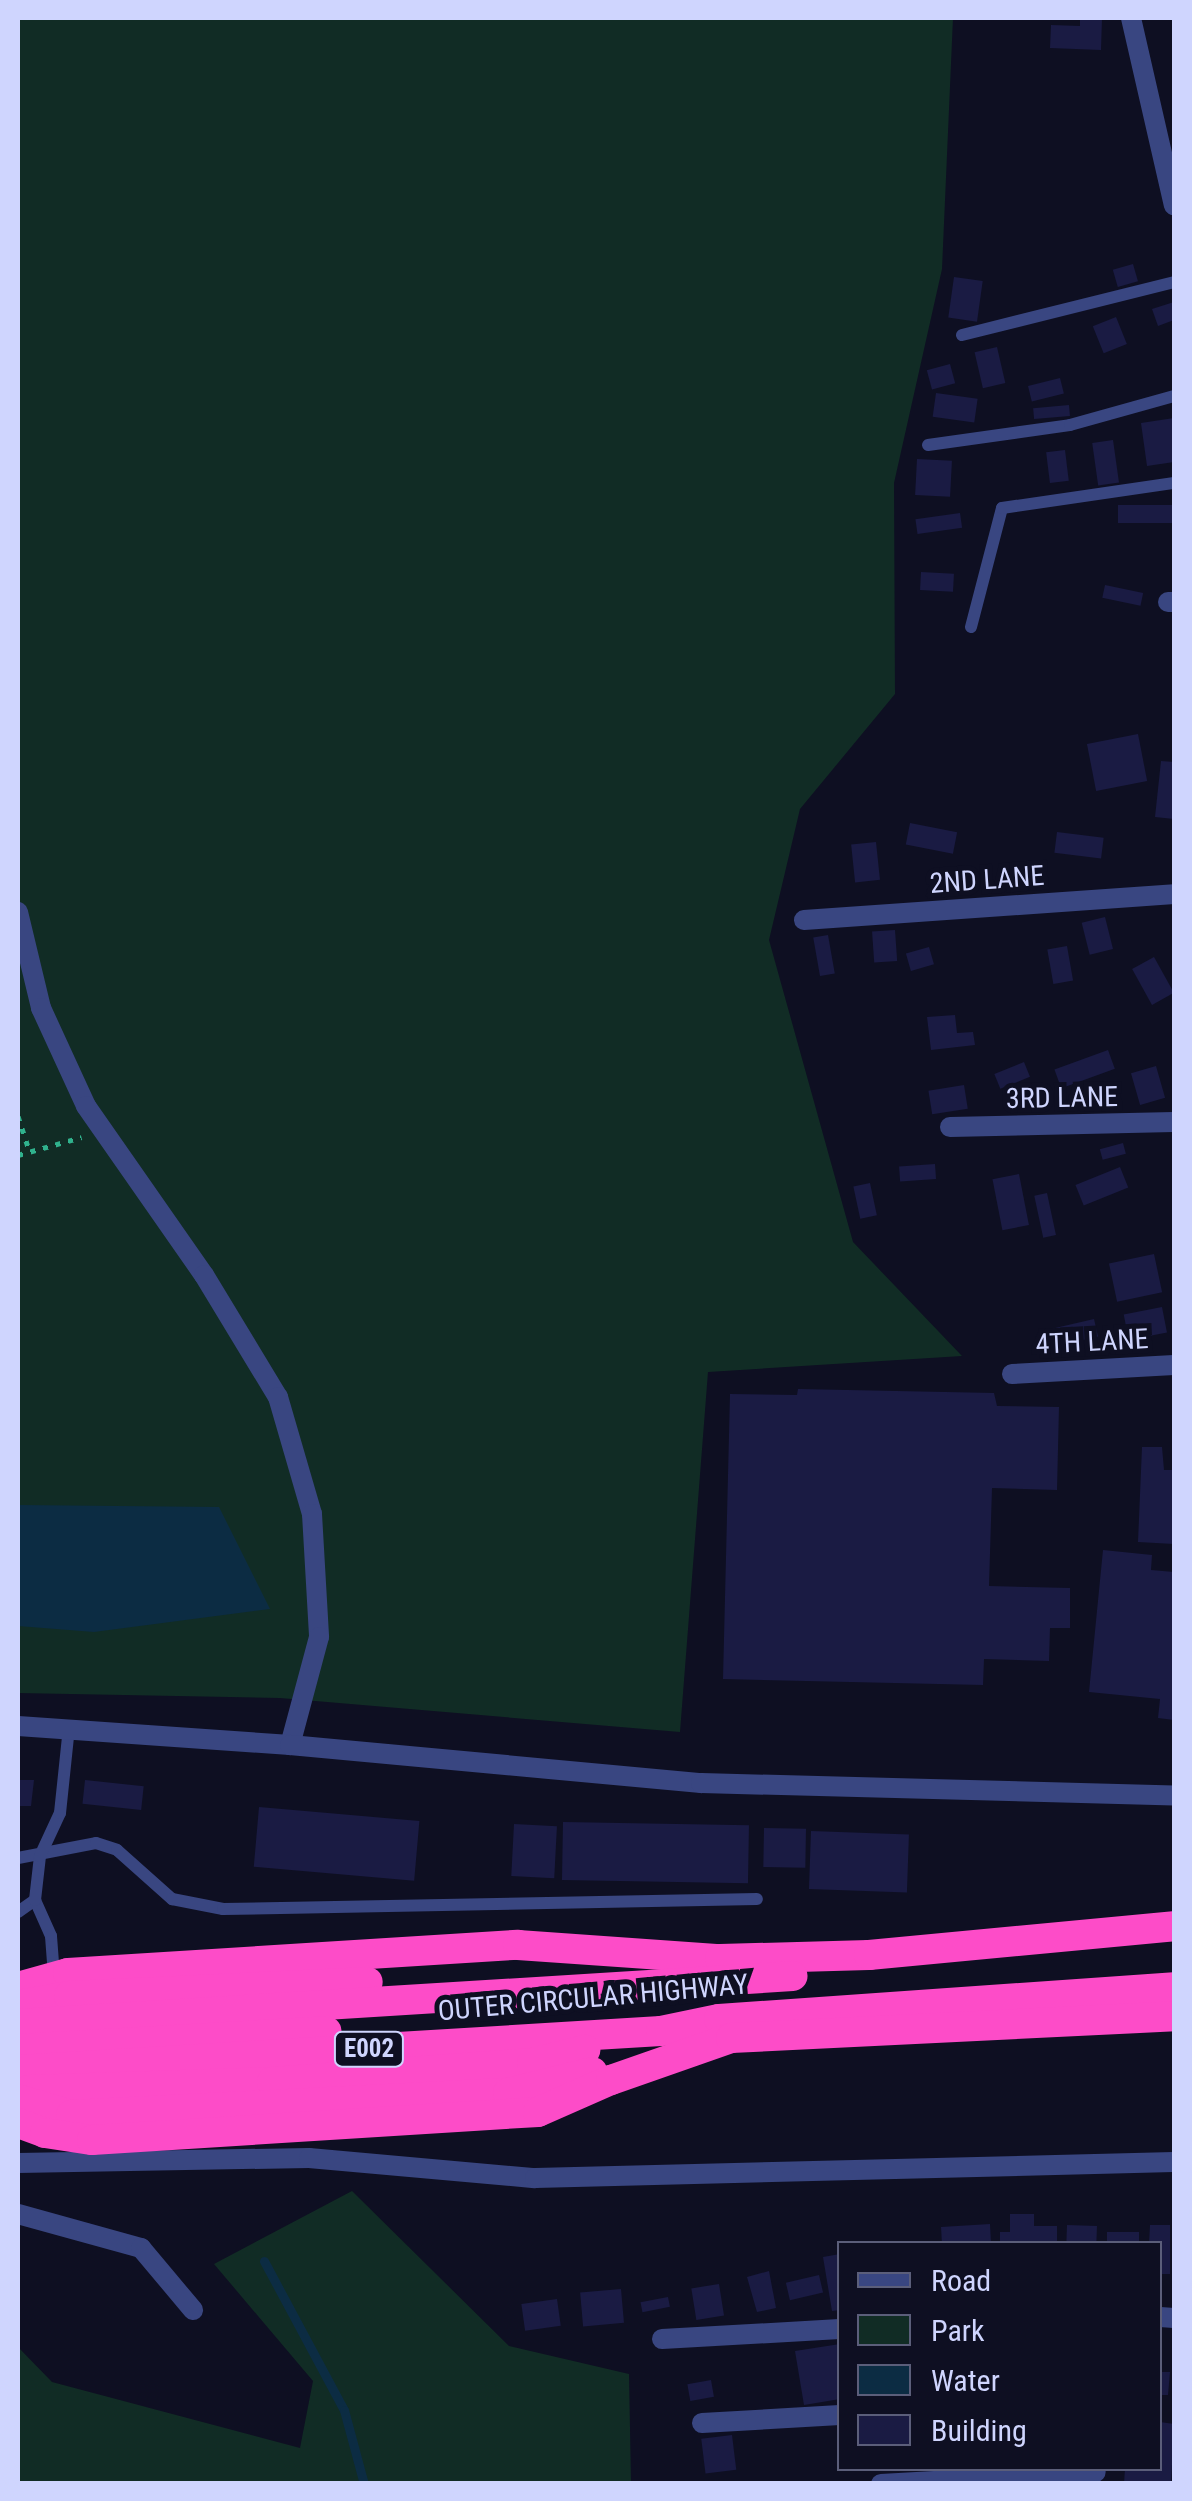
<!DOCTYPE html>
<style>
body{margin:0}
#map{position:relative;width:1192px;height:2501px;overflow:hidden;background:#0e0f22;font-family:"Roboto Condensed",sans-serif}
div>[style]{position:absolute}
.green>*{inset:0;background:#112c25}
.water>*{inset:0;background:#0c2c43}
.stream>*{height:9px;margin:-4.5px;padding:0 4.5px;transform-origin:4.5px;border-radius:4.5px;background:#0c2c43}
.building>*{inset:0;background:#1a1b43;transform-origin:0 0}
.path>*{height:5px;margin-top:-2.5px;transform-origin:0;background:repeating-linear-gradient(90deg,#30b28d 0 5px,transparent 0 13px)}
.service>*{height:12px;margin:-6px;padding:0 6px;transform-origin:6px;border-radius:6px;background:#394681}
.minor>*{height:20px;margin:-10px;padding:0 10px;transform-origin:10px;border-radius:10px;background:#394681}
.tertiary>*{height:20px;margin:-10px;padding:0 10px;transform-origin:10px;border-radius:10px;background:#394681}
.motorway>*{height:30px;margin:-15px;padding:0 15px;transform-origin:15px;border-radius:15px;background:#fd4cc8}
span{translate:-50% -50%;white-space:nowrap;text-align:center;line-height:1.15;-webkit-text-stroke:10px #0e0f22;paint-order:stroke}
.shield-label span{padding:2px 8px;background:#0e0f22;border:2px solid;border-radius:8px;-webkit-text-stroke-width:0}
.shield-label{font-size:25px;color:#cfd5fe;font-weight:700}
.street-label{font-size:28px;color:#cfd5fe}
.frame{position:absolute;inset:0;border:20px solid #cfd5fe;pointer-events:none}
.legend{position:absolute;left:837px;top:2241px;width:325px;height:230px;box-sizing:border-box;background:#0e0f22;border:2px solid #5b5e7a;margin:0;padding:12px 18px;list-style:none;font-size:30px;color:#cfd5fe}
.legend li{display:flex;align-items:center;gap:20px;height:50px}
.legend b{width:50px;border:2px solid #5b5e7a}
</style>
<div id="map">
<div class="green">
<div style="clip-path:polygon(18px 18px,953px 18px,942px 269px,894px 483px,895px 694px,800px 809px,769px 940px,853px 1242px,962px 1356px,708px 1372px,680px 1732px,280px 1698px,18px 1693px)"></div>
<div style="clip-path:polygon(352px 2191px,509px 2346px,629px 2374px,631px 2483px,18px 2483px,18px 2347px,52px 2382px,300px 2448px,313px 2381px,214px 2264px)"></div>
</div>
<div class="water">
<div style="clip-path:polygon(18px 1505px,219px 1507px,270px 1609px,94px 1632px,18px 1626px)"></div>
</div>
<div class="stream">
<div style="left:264px;top:2261px;width:169px;rotate:61.8deg"></div>
<div style="left:344px;top:2410px;width:77px;rotate:74.9deg"></div>
</div>
<div class="building">
<div style="clip-path:polygon(1080px 18px,1102px 18px,1101px 50px,1050px 48px,1051px 25px,1080px 26px)"></div>
<div style="left:1133px;top:264px;width:18px;height:21px;rotate:74deg"></div>
<div style="left:954px;top:277px;width:29px;height:41px;rotate:8deg"></div>
<div style="clip-path:polygon(1174px 302px,1174px 320px,1158px 326px,1152px 309px)"></div>
<div style="left:1116px;top:317px;width:29px;height:25px;rotate:68deg"></div>
<div style="left:997px;top:347px;width:37px;height:23px;rotate:77deg"></div>
<div style="left:950px;top:364px;width:20px;height:24px;rotate:75deg"></div>
<div style="left:1060px;top:378px;width:16px;height:33px;rotate:76deg"></div>
<div style="left:936px;top:393px;width:42px;height:24px;rotate:8deg"></div>
<div style="left:1069px;top:405px;width:11px;height:36px;rotate:85deg"></div>
<div style="clip-path:polygon(1174px 418px,1174px 462px,1147px 466px,1141px 423px)"></div>
<div style="left:1113px;top:440px;width:43px;height:21px;rotate:82deg"></div>
<div style="left:1065px;top:450px;width:31px;height:19px;rotate:83deg"></div>
<div style="left:917px;top:459px;width:35px;height:36px;rotate:3deg"></div>
<div style="left:1174px;top:505px;width:18px;height:56px;rotate:90deg"></div>
<div style="left:960px;top:513px;width:15px;height:45px;rotate:82deg"></div>
<div style="left:921px;top:572px;width:33px;height:18px;rotate:3deg"></div>
<div style="left:1105px;top:585px;width:39px;height:13px;rotate:12deg"></div>
<div style="left:1138px;top:734px;width:48px;height:52px;rotate:79deg"></div>
<div style="clip-path:polygon(1161px 761px,1174px 762px,1174px 819px,1155px 817px)"></div>
<div style="left:910px;top:823px;width:48px;height:22px;rotate:11deg"></div>
<div style="left:1057px;top:832px;width:47px;height:21px;rotate:7deg"></div>
<div style="left:876px;top:842px;width:38px;height:25px;rotate:84deg"></div>
<div style="left:1105px;top:917px;width:33px;height:24px;rotate:76deg"></div>
<div style="left:895px;top:930px;width:31px;height:23px;rotate:86deg"></div>
<div style="left:828px;top:935px;width:39px;height:15px;rotate:80deg"></div>
<div style="left:1067px;top:946px;width:35px;height:20px;rotate:80deg"></div>
<div style="left:929px;top:947px;width:18px;height:24px;rotate:74deg"></div>
<div style="left:1154px;top:957px;width:41px;height:25px;rotate:61deg"></div>
<div style="clip-path:polygon(955px 1015px,957px 1033px,973px 1032px,975px 1045px,931px 1050px,927px 1017px)"></div>
<div style="left:1108px;top:1050px;width:20px;height:57px;rotate:70deg"></div>
<div style="left:1024px;top:1062px;width:16px;height:32px;rotate:68deg"></div>
<div style="left:1156px;top:1066px;width:33px;height:26px;rotate:74deg"></div>
<div style="left:964px;top:1085px;width:24px;height:36px;rotate:81deg"></div>
<div style="left:1123px;top:1143px;width:11px;height:24px;rotate:75deg"></div>
<div style="left:935px;top:1164px;width:15px;height:36px;rotate:86deg"></div>
<div style="left:1120px;top:1167px;width:22px;height:48px;rotate:68deg"></div>
<div style="left:1019px;top:1174px;width:52px;height:27px;rotate:79deg"></div>
<div style="left:870px;top:1183px;width:33px;height:17px;rotate:78deg"></div>
<div style="left:1047px;top:1193px;width:43px;height:13px;rotate:78deg"></div>
<div style="left:1154px;top:1254px;width:39px;height:46px;rotate:78deg"></div>
<div style="left:1162px;top:1307px;width:26px;height:39px;rotate:79deg"></div>
<div style="left:1094px;top:1319px;width:18px;height:51px;rotate:77deg"></div>
<div style="clip-path:polygon(798px 1389px,994px 1393px,997px 1406px,1059px 1407px,1057px 1490px,992px 1488px,989px 1586px,1070px 1588px,1070px 1628px,1050px 1628px,1049px 1661px,984px 1659px,983px 1685px,723px 1679px,730px 1394px,797px 1395px)"></div>
<div style="clip-path:polygon(1142px 1447px,1162px 1447px,1164px 1470px,1174px 1470px,1174px 1544px,1138px 1542px)"></div>
<div style="clip-path:polygon(1103px 1550px,1152px 1555px,1151px 1570px,1174px 1572px,1174px 1720px,1158px 1718px,1160px 1699px,1089px 1692px)"></div>
<div style="clip-path:polygon(18px 1780px,34px 1780px,31px 1806px,18px 1806px)"></div>
<div style="left:85px;top:1780px;width:59px;height:24px;rotate:6deg"></div>
<div style="left:259px;top:1807px;width:161px;height:60px;rotate:5deg"></div>
<div style="left:563px;top:1822px;width:186px;height:58px;rotate:1deg"></div>
<div style="left:514px;top:1824px;width:43px;height:52px;rotate:3deg"></div>
<div style="left:764px;top:1828px;width:42px;height:39px;rotate:1deg"></div>
<div style="left:811px;top:1831px;width:98px;height:58px;rotate:2deg"></div>
<div style="clip-path:polygon(1010px 2214px,1034px 2214px,1034px 2226px,1057px 2226px,1057px 2244px,1000px 2244px,1000px 2232px,1010px 2232px)"></div>
<div style="clip-path:polygon(990px 2224px,991px 2244px,942px 2244px,941px 2227px)"></div>
<div style="left:1067px;top:2225px;width:30px;height:19px;rotate:2deg"></div>
<div style="clip-path:polygon(1150px 2225px,1170px 2225px,1170px 2274px,1160px 2274px,1160px 2244px,1149px 2244px)"></div>
<div style="left:1107px;top:2232px;width:32px;height:12px"></div>
<div style="clip-path:polygon(840px 2254px,840px 2310px,832px 2311px,823px 2257px)"></div>
<div style="clip-path:polygon(769px 2271px,776px 2308px,757px 2312px,747px 2277px)"></div>
<div style="left:819px;top:2275px;width:18px;height:34px;rotate:77deg"></div>
<div style="left:719px;top:2284px;width:32px;height:28px;rotate:81deg"></div>
<div style="left:621px;top:2289px;width:34px;height:41px;rotate:85deg"></div>
<div style="left:668px;top:2297px;width:10px;height:28px;rotate:79deg"></div>
<div style="left:557px;top:2299px;width:27px;height:36px;rotate:82deg"></div>
<div style="clip-path:polygon(840px 2344px,840px 2399px,804px 2405px,795px 2351px)"></div>
<div style="clip-path:polygon(1160px 2372px,1170px 2372px,1168px 2395px,1160px 2395px)"></div>
<div style="left:711px;top:2380px;width:17px;height:24px;rotate:80deg"></div>
<div style="clip-path:polygon(1160px 2422px,1174px 2424px,1171px 2484px,1124px 2484px,1125px 2468px,1160px 2468px)"></div>
<div style="left:732px;top:2435px;width:35px;height:31px;rotate:83deg"></div>
</div>
<div class="path">
<div style="left:18px;top:1116px;width:38px;rotate:72deg"></div>
<div style="left:18px;top:1155px;width:66px;rotate:-15.7deg"></div>
</div>
<div class="service">
<div style="left:962px;top:335px;width:219px;rotate:-14deg"></div>
<div style="left:928px;top:445px;width:143px;rotate:-8deg"></div>
<div style="left:1070px;top:425px;width:108px;rotate:-15.6deg"></div>
<div style="left:971px;top:627px;width:123px;rotate:-75.4deg"></div>
<div style="left:1002px;top:508px;width:174px;rotate:-8.3deg"></div>
<div style="left:18px;top:1858px;width:79px;rotate:-10.9deg"></div>
<div style="left:96px;top:1843px;width:22px;rotate:18deg"></div>
<div style="left:117px;top:1850px;width:74px;rotate:41.7deg"></div>
<div style="left:172px;top:1899px;width:52px;rotate:11.1deg"></div>
<div style="left:223px;top:1909px;width:534px;rotate:-1.07deg"></div>
<div style="left:18px;top:1912px;width:21px;rotate:-35deg"></div>
<div style="left:54px;top:1976px;width:40px;rotate:-94.3deg"></div>
<div style="left:51px;top:1936px;width:39px;rotate:-114deg"></div>
<div style="left:35px;top:1900px;width:44px;rotate:-83.5deg"></div>
<div style="left:40px;top:1856px;width:47px;rotate:-65.1deg"></div>
<div style="left:60px;top:1813px;width:85px;rotate:-84deg"></div>
</div>
<div class="minor">
<div style="left:1131px;top:18px;width:192px;rotate:77.1deg"></div>
<div style="left:1168px;top:602px;width:6px"></div>
<div style="left:18px;top:912px;width:99px;rotate:76.5deg"></div>
<div style="left:41px;top:1008px;width:108px;rotate:65.3deg"></div>
<div style="left:86px;top:1106px;width:206px;rotate:55.1deg"></div>
<div style="left:204px;top:1275px;width:143px;rotate:58.8deg"></div>
<div style="left:278px;top:1397px;width:122px;rotate:73.8deg"></div>
<div style="left:312px;top:1514px;width:123px;rotate:86.7deg"></div>
<div style="left:319px;top:1637px;width:112px;rotate:105deg"></div>
<div style="left:804px;top:920px;width:371px;rotate:-4deg"></div>
<div style="left:950px;top:1127px;width:224px;rotate:-1.3deg"></div>
<div style="left:1012px;top:1374px;width:162px;rotate:-3.2deg"></div>
<div style="left:18px;top:2214px;width:128px;rotate:15.5deg"></div>
<div style="left:141px;top:2248px;width:81px;rotate:50deg"></div>
<div style="left:1160px;top:2317px;width:14px;rotate:4deg"></div>
<div style="left:662px;top:2339px;width:178px;rotate:-3.2deg"></div>
<div style="left:702px;top:2423px;width:138px;rotate:-3.3deg"></div>
<div style="left:881px;top:2484px;width:215px;rotate:-3.2deg"></div>
</div>
<div class="tertiary">
<div style="left:18px;top:1726px;width:273px;rotate:4deg"></div>
<div style="left:290px;top:1745px;width:413px;rotate:5.3deg"></div>
<div style="left:701px;top:1783px;width:473px;rotate:1.5deg"></div>
<div style="left:18px;top:2163px;width:291px;rotate:-1deg"></div>
<div style="left:309px;top:2158px;width:227px;rotate:5.1deg"></div>
<div style="left:535px;top:2178px;width:639px;rotate:-1.43deg"></div>
</div>
<div class="motorway">
<div style="left:18px;top:1987px;width:52px;rotate:-15.6deg"></div>
<div style="left:68px;top:1973px;width:451px;rotate:-3.6deg"></div>
<div style="left:518px;top:1945px;width:202px;rotate:4deg"></div>
<div style="left:720px;top:1959px;width:149px;rotate:-1.5deg"></div>
<div style="left:869px;top:1955px;width:306px;rotate:-5.4deg"></div>
<div style="left:18px;top:2005px;width:52px;rotate:-10deg"></div>
<div style="left:69px;top:1996px;width:299px;rotate:-2.7deg"></div>
<div style="left:18px;top:2024px;width:776px;rotate:-3.54deg"></div>
<div style="left:18px;top:2049px;width:309px;rotate:-3.3deg"></div>
<div style="left:18px;top:2070px;width:644px;rotate:-3.47deg"></div>
<div style="left:661px;top:2031px;width:59px;rotate:-11.7deg"></div>
<div style="left:719px;top:2019px;width:456px;rotate:-4deg"></div>
<div style="left:29px;top:2090px;width:243px;rotate:-1.9deg"></div>
<div style="left:272px;top:2082px;width:261px;rotate:-4.2deg"></div>
<div style="left:532px;top:2063px;width:55px;rotate:-13.8deg"></div>
<div style="left:18px;top:2099px;width:55px;rotate:16.8deg"></div>
<div style="left:71px;top:2115px;width:438px;rotate:-2.9deg"></div>
<div style="left:508px;top:2093px;width:87px;rotate:-14deg"></div>
<div style="left:18px;top:2123px;width:29px;rotate:20deg"></div>
<div style="left:45px;top:2133px;width:48px;rotate:8.5deg"></div>
<div style="left:92px;top:2140px;width:447px;rotate:-3.6deg"></div>
<div style="left:538px;top:2112px;width:80px;rotate:-23.7deg"></div>
<div style="left:611px;top:2080px;width:127px;rotate:-19.3deg"></div>
<div style="left:731px;top:2038px;width:444px;rotate:-2.8deg"></div>
</div>
<div class="shield-label">
<span style="left:369px;top:2049px">E002</span>
</div>
<div class="street-label">
<span style="left:987px;top:880px;rotate:-4deg">2ND LANE</span>
<span style="left:1062px;top:1098px;rotate:-1deg">3RD LANE</span>
<span style="left:1092px;top:1342px;rotate:-3deg">4TH LANE</span>
<span style="left:593px;top:1998px;rotate:-5deg">OUTER CIRCULAR HIGHWAY</span>
</div>
<div class="frame"></div>
<ul class="legend">
<li><b style="height:12px;background:#394681"></b>Road</li>
<li><b style="height:28px;background:#112c25"></b>Park</li>
<li><b style="height:28px;background:#0c2c43"></b>Water</li>
<li><b style="height:28px;background:#1a1b43"></b>Building</li>
</ul>
</div>
